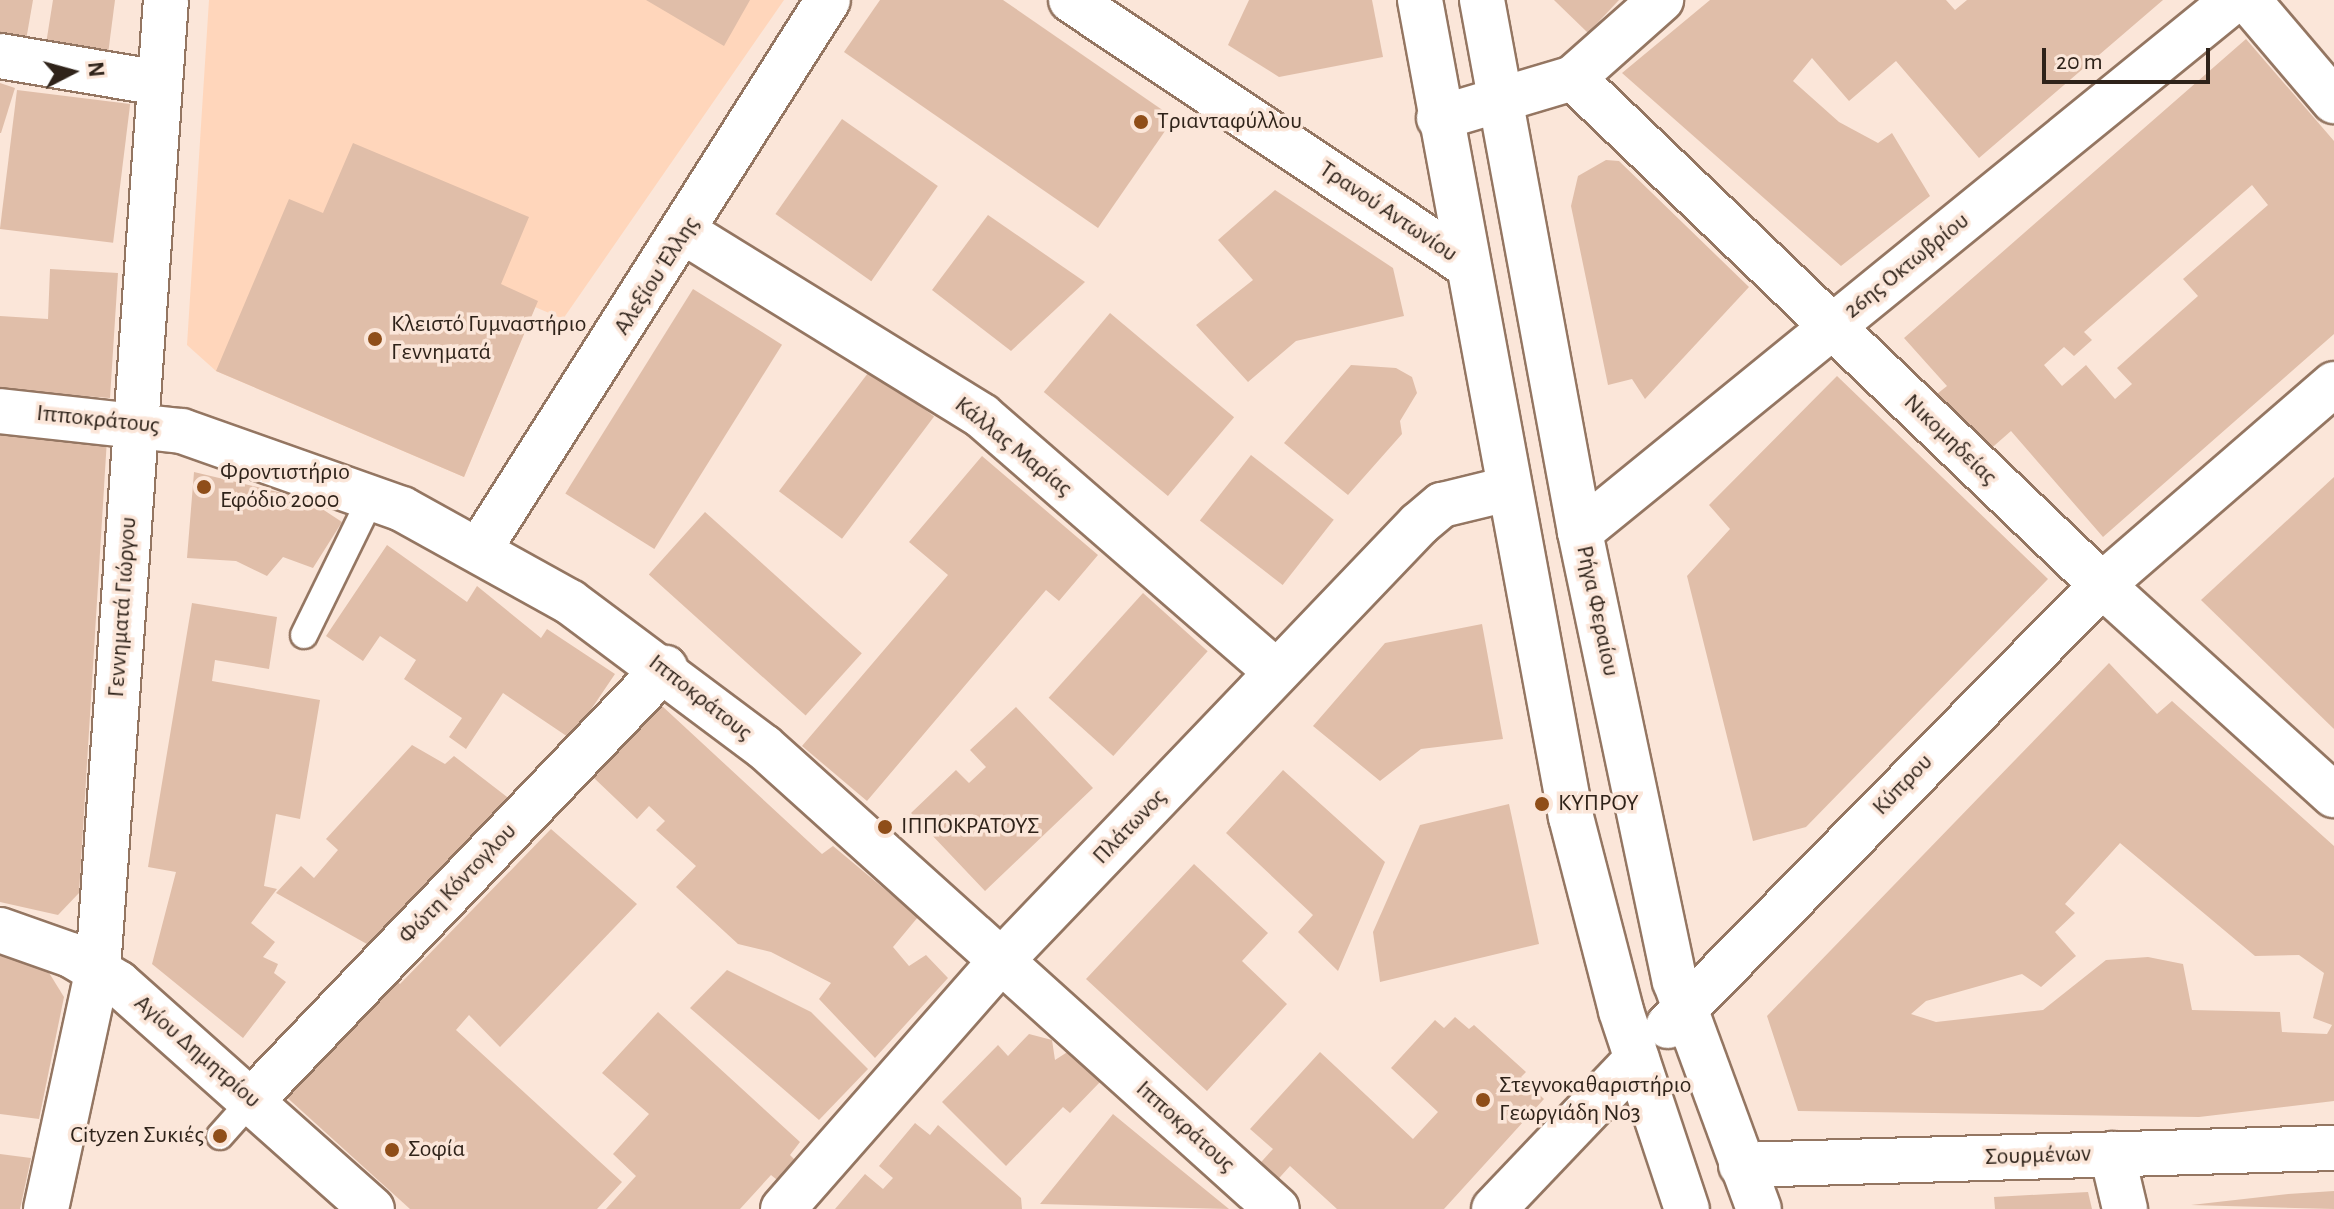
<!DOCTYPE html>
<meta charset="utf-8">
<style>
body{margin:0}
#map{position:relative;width:2334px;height:1209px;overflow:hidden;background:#fbe6d9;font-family:"Alegreya Sans",sans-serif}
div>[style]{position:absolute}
.built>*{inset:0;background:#ffd6bb}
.building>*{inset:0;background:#e0bea9;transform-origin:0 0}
.roads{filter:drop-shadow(2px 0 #947662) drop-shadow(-2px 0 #947662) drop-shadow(0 2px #947662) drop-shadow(0 -2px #947662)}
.service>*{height:26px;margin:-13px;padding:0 13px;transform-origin:13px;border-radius:13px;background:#fff}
.minor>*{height:44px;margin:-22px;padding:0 22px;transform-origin:22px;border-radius:22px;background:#fff}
.tertiary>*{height:44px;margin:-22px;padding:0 22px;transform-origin:22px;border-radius:22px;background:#fff}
.dots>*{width:22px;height:22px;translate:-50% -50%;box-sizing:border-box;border:4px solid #fbe6d9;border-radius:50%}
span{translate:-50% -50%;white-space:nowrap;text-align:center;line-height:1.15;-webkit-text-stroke:7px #fbe6d9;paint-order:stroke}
.poi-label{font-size:24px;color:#2f231a}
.left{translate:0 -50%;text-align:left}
.right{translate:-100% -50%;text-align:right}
.street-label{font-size:24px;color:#2f231a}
.north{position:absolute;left:32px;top:32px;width:80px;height:80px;-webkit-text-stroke:6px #fbe6d9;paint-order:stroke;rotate:84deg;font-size:22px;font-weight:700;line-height:32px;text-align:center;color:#2f231a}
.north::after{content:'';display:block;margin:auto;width:28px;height:36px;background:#2f231a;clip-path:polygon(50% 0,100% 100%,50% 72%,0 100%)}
.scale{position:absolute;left:2042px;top:48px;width:168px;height:36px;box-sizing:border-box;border:4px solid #2f231a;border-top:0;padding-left:10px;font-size:24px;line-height:28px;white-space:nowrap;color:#2f231a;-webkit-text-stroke:6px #fbe6d9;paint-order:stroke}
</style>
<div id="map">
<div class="built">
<div style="clip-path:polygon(209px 0,784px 0,563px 319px,535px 307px,464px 477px,216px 371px,187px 345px)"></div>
</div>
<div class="building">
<div style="clip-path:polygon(0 0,33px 0,25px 46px,0 42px)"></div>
<div style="clip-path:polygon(53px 0,115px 0,108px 54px,46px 44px)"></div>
<div style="clip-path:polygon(646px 0,750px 0,724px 46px)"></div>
<div style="clip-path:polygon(880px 0,1003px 0,1174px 118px,1098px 228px,844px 52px)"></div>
<div style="clip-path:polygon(1249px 0,1372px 0,1383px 57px,1279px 77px,1228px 45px)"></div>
<div style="clip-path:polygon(1554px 0,1619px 0,1588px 33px)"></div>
<div style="clip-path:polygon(1710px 0,1946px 0,1955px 10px,1967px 0,2163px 0,1979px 158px,1896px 61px,1849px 101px,1812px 58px,1793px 81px,1839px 122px,1878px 143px,1892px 133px,1930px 196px,1841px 266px,1622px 73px)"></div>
<div style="clip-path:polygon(evenodd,2246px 39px,2334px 141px,2334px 334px,2103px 537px,2011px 431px,1987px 452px,1937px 394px,1947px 386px,1904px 338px,2246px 39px,2252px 185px,2268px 205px,2183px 279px,2198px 296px,2117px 368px,2132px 384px,2115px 399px,2086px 365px,2062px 386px,2044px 365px,2064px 347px,2074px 356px,2092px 340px,2084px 332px,2252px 185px)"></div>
<div style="clip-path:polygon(0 83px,15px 88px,1px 133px,0 133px)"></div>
<div style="left:17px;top:90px;width:114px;height:140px;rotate:7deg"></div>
<div style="left:842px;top:119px;width:117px;height:116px;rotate:35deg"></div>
<div style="clip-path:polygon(353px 143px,529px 217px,501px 284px,538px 301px,464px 477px,216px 371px,289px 199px,323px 213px)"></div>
<div style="clip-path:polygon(1606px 160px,1619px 161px,1749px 287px,1645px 399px,1632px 379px,1608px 385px,1571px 206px,1578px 176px)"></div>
<div style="clip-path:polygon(1275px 190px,1393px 268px,1404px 316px,1296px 341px,1248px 382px,1196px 325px,1253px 280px,1218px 240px)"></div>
<div style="clip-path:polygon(988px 215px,1085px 282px,1011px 351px,932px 290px)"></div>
<div style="clip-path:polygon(50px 269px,118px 273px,110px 398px,0 390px,0 316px,48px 319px)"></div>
<div style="left:693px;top:289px;width:105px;height:241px;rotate:32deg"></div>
<div style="left:1110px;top:313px;width:162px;height:103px;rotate:40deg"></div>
<div style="clip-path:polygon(1351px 365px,1396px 368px,1412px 377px,1417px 393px,1400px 421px,1402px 434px,1348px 495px,1284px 443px)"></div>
<div style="left:871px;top:369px;width:79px;height:153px;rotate:37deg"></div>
<div style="clip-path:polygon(1837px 376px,2048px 579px,1806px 827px,1753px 841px,1687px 576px,1730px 529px,1709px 505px)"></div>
<div style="clip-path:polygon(0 431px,107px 439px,79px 893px,58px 915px,0 902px)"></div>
<div style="left:1251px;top:455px;width:105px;height:83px;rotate:38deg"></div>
<div style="clip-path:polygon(982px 456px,1098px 555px,1059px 601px,1046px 590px,867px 801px,802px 746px,948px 575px,909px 542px)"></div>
<div style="clip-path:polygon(194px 472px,307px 499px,342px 522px,313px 568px,283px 557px,267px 576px,236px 561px,187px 558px)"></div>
<div style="clip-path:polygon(2334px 477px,2334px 729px,2201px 600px)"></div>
<div style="left:705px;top:512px;width:211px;height:84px;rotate:42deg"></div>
<div style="clip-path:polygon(387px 545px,467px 602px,477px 586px,541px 638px,547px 629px,615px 674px,571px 739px,503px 693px,466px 749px,449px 737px,462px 718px,404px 679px,416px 660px,380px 636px,363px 661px,326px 636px)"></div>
<div style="left:1143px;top:593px;width:87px;height:141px;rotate:42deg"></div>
<div style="clip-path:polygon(192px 603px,277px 617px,269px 669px,215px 660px,212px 681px,320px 700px,300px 819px,276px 814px,264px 886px,277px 889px,251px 923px,275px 942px,263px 957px,278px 964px,274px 973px,286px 982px,243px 1038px,152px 964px,176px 872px,148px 867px)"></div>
<div style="clip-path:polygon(1482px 624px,1503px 739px,1421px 749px,1380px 781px,1313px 726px,1385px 643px)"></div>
<div style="clip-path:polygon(evenodd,2109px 663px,2157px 714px,2172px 701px,2334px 846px,2334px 1101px,2199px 1117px,1798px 1111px,1767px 1016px,2109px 663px,2120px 843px,2255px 956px,2299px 955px,2324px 973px,2313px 1018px,2332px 1025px,2327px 1034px,2282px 1032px,2280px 1012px,2192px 1010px,2183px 964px,2148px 957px,2106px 960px,2043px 1010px,1936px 1022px,1911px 1014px,1926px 1001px,2022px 974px,2041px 987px,2076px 956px,2055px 932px,2075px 913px,2065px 904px,2120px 843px)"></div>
<div style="clip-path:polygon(661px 705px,822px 854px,833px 846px,918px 917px,893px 947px,909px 966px,926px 955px,948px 978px,875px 1058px,819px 999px,831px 983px,771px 952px,738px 944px,676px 887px,696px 866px,656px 830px,665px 821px,649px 806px,637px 819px,594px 778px)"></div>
<div style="clip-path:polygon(1016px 707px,1093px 788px,985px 891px,911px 813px,956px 770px,969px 783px,986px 767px,970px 750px)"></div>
<div style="clip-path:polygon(412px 745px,445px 764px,454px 756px,511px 800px,374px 948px,276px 893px,301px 866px,314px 878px,338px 850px,326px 839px)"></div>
<div style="clip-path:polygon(1283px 770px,1385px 862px,1338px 971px,1298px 932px,1313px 915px,1226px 833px)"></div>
<div style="clip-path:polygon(1509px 804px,1539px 944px,1380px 982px,1373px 932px,1420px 825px)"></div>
<div style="clip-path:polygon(551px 829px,637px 904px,500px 1047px,469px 1015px,456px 1030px,622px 1182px,597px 1209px,410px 1209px,282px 1093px,390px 975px,400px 984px)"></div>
<div style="clip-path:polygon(1194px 864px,1268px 933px,1242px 961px,1287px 1004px,1207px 1091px,1086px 979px)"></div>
<div style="clip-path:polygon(0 949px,38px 955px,64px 997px,39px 1119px,0 1114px)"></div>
<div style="clip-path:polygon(727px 970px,811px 1012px,868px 1069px,819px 1120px,690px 1008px)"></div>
<div style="clip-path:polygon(658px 1012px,800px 1142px,790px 1155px,803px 1168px,786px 1187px,771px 1175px,740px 1209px,606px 1209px,636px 1176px,613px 1154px,649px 1114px,602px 1073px)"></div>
<div style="clip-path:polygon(1455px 1017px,1469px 1029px,1474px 1025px,1526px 1072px,1521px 1077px,1544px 1099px,1444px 1209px,1337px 1209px,1290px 1166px,1272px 1186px,1254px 1170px,1273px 1149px,1250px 1129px,1320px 1052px,1413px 1139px,1438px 1112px,1391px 1068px,1435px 1020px,1444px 1028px)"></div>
<div style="clip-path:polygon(1029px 1034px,1052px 1040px,1055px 1060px,1069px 1051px,1100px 1082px,1070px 1113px,1063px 1107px,1006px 1166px,942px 1102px,998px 1045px,1008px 1056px)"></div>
<div style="clip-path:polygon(1113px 1114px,1175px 1165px,1229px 1209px,1040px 1204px)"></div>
<div style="clip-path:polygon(915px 1123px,930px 1135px,938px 1125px,1021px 1198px,1022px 1209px,835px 1209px,865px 1174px,883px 1189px,893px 1178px,879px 1166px)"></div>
<div style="clip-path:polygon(0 1154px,31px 1158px,20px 1209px,0 1209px)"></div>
<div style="clip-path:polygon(2334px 1191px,2334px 1209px,2191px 1205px,2288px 1194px)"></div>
<div style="clip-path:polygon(2088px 1192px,2092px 1209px,1995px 1209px,1994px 1197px)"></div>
</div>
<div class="roads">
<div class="service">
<div style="left:304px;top:635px;width:153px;rotate:-63.9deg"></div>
<div style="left:220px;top:1136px;width:48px;rotate:-48.4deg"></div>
</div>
<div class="minor">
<div style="left:1071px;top:0;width:474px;rotate:33.8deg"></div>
<div style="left:2248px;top:0;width:133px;rotate:49.6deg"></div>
<div style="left:0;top:56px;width:161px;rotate:9.6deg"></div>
<div style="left:1573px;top:78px;width:733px;rotate:43.78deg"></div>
<div style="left:2102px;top:585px;width:313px;rotate:42.2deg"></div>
<div style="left:1439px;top:118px;width:140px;rotate:-16.6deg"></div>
<div style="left:1573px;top:78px;width:118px;rotate:-41.6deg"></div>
<div style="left:686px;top:233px;width:348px;rotate:31.7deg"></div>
<div style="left:982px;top:416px;width:388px;rotate:41deg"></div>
<div style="left:0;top:411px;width:183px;rotate:6.3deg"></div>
<div style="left:182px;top:431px;width:233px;rotate:19.5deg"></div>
<div style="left:402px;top:509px;width:192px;rotate:29deg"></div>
<div style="left:570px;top:602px;width:242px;rotate:36.8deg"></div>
<div style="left:764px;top:747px;width:690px;rotate:42.01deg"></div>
<div style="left:1580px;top:532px;width:843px;rotate:-39.13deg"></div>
<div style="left:480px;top:548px;width:649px;rotate:-57.58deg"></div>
<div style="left:252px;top:1100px;width:598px;rotate:-46.29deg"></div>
<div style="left:2112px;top:1154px;width:57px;rotate:76.7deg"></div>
<div style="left:1741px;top:1165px;width:593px;rotate:-1.64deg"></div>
<div style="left:783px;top:1209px;width:330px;rotate:-48.7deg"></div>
<div style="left:1001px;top:961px;width:605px;rotate:-46.27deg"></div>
<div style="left:1419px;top:524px;width:30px;rotate:-40deg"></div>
<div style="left:1442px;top:505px;width:67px;rotate:-13.8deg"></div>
<div style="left:1494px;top:1209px;width:207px;rotate:-46.4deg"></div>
</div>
<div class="tertiary">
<div style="left:1420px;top:0;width:831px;rotate:79.53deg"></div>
<div style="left:1571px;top:817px;width:200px;rotate:75.5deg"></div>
<div style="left:1621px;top:1011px;width:209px;rotate:71.6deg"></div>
<div style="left:1482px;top:0;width:541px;rotate:79.56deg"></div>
<div style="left:1580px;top:532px;width:459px;rotate:78.1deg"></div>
<div style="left:1675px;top:981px;width:243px;rotate:69.8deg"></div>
<div style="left:0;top:930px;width:75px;rotate:19.4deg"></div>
<div style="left:71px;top:955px;width:55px;rotate:30.8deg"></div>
<div style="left:118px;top:983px;width:340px;rotate:41.7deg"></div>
<div style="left:1668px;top:1026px;width:619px;rotate:-45.46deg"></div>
<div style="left:2102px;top:585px;width:307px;rotate:-40.9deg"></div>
<div style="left:46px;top:1209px;width:246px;rotate:-77.8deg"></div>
<div style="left:98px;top:969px;width:971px;rotate:-85.99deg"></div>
</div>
</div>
<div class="dots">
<div style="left:1141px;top:122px;background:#8f4e19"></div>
<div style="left:375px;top:339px;background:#8f4e19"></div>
<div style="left:204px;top:487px;background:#8f4e19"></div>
<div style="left:1542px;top:804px;background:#8f4e19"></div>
<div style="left:885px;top:827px;background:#8f4e19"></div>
<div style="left:1483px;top:1100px;background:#8f4e19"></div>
<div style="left:220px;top:1136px;background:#8f4e19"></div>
<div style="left:392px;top:1150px;background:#8f4e19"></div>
</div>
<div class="poi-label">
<span class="left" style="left:1157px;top:122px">Τριανταφύλλου</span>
<span class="left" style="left:391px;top:339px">Κλειστό Γυμναστήριο<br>Γεννηματά</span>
<span class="left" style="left:220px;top:487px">Φροντιστήριο<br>Εφόδιο 2000</span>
<span class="left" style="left:1558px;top:804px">ΚΥΠΡΟΥ</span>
<span class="left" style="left:901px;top:827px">ΙΠΠΟΚΡΑΤΟΥΣ</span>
<span class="left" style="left:1499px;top:1100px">Στεγνοκαθαριστήριο<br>Γεωργιάδη Νο3</span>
<span class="right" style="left:204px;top:1136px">Cityzen Συκιές</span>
<span class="left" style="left:408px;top:1150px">Σοφία</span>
</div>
<div class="street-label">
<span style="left:1388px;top:212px;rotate:34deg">Τρανού Αντωνίου</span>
<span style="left:1907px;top:266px;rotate:-39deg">26ης Οκτωβρίου</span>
<span style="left:657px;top:276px;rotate:-57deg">Αλεξίου Έλλης</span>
<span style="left:98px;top:420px;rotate:6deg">Ιπποκράτους</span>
<span style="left:1950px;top:440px;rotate:44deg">Νικομηδείας</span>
<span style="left:1013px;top:447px;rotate:39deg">Κάλλας Μαρίας</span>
<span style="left:123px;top:607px;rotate:-86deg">Γεννηματά Γιώργου</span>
<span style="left:1597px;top:611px;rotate:78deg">Ρήγα Φεραίου</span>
<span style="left:700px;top:698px;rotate:38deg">Ιπποκράτους</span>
<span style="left:1903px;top:785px;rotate:-46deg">Κύπρου</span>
<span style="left:1130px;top:827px;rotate:-46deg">Πλάτωνος</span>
<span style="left:458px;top:884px;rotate:-46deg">Φώτη Κόντογλου</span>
<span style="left:197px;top:1052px;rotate:41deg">Αγίου Δημητρίου</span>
<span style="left:1185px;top:1127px;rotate:42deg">Ιπποκράτους</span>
<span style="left:2038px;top:1156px;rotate:-2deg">Σουρμένων</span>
</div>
<div class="north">N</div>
<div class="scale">20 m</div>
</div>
